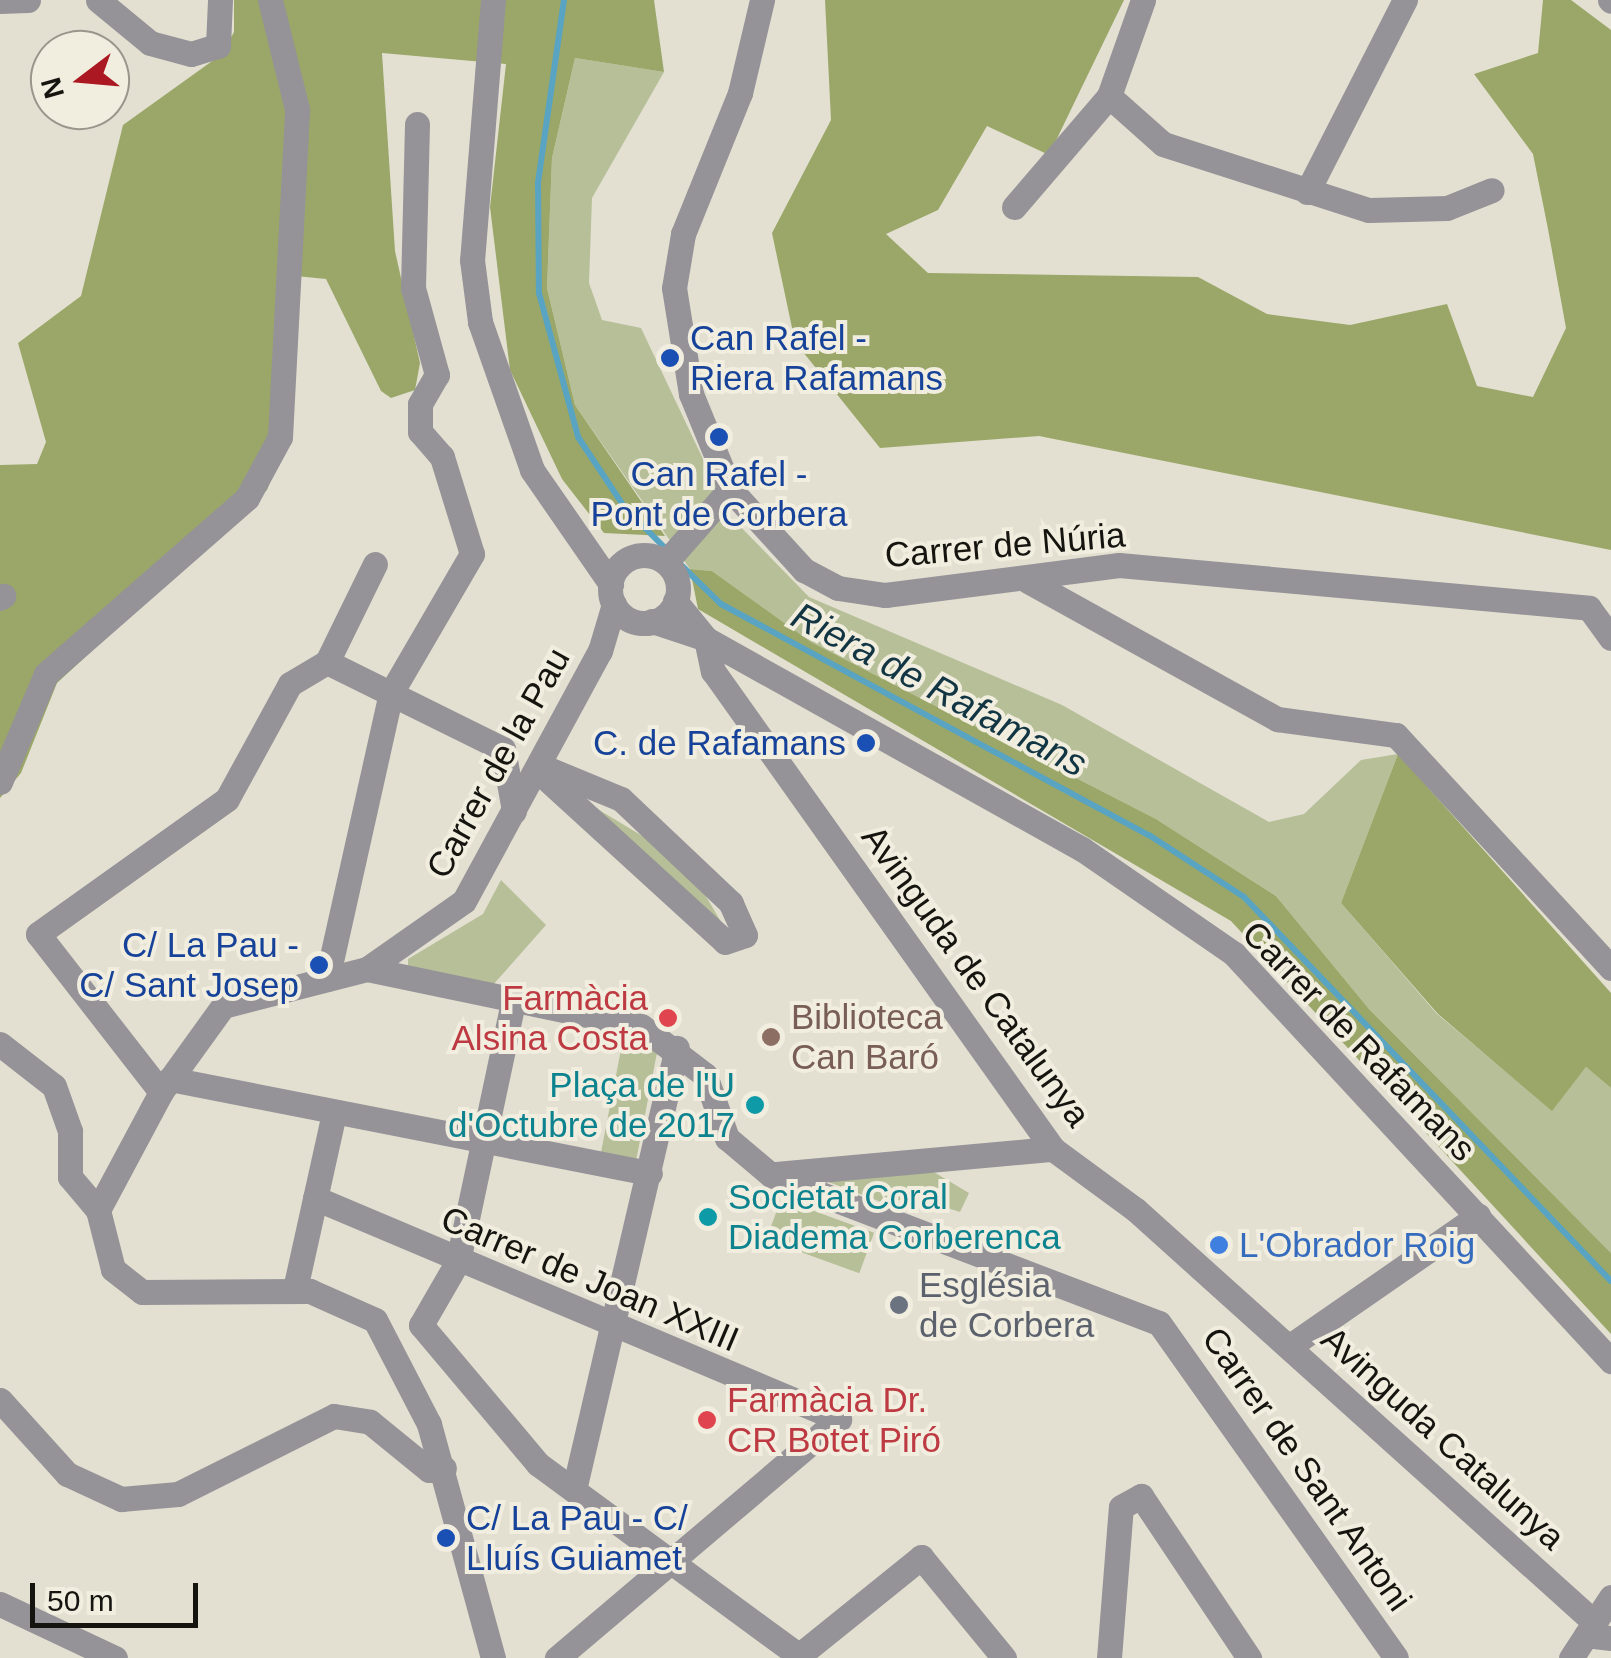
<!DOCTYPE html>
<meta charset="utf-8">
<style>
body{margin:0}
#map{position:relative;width:1611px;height:1658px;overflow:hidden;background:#e3e0d2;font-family:Arial,sans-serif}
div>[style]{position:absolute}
.green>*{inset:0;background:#b6bf97;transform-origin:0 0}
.forest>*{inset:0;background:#9aa768}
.stream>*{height:6px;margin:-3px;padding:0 3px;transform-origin:3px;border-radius:3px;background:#59a4c2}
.minor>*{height:25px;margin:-12.5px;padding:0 12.5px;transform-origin:12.5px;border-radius:12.5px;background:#959398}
.minor>.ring{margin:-12.5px;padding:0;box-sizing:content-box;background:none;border:25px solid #959398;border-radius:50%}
.dots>*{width:28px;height:28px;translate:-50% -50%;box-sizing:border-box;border:5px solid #f1eddf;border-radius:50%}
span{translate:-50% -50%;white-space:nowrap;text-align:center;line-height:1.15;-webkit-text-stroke:8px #f1eddf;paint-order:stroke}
.transit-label{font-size:35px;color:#164399}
.left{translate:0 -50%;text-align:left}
.right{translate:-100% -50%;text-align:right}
.street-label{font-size:35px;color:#15140f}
.health-label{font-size:35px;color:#be3a42}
.education-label{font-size:35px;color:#785e54}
.culture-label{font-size:35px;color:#0d838f}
.shop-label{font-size:35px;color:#366cbe}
.worship-label{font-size:35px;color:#5b616d}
.water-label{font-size:38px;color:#113542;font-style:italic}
.north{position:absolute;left:30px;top:30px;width:100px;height:100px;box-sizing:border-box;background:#f1eddf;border:2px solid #99968c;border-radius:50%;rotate:254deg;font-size:28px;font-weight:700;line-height:40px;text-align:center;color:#15140f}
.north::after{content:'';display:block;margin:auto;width:35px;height:45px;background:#ac1822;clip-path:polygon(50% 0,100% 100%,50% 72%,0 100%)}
.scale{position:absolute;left:30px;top:1583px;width:168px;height:45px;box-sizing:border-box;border:5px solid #15140f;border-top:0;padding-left:12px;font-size:30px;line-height:35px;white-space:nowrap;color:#15140f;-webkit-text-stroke:8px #f1eddf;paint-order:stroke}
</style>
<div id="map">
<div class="green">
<div style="clip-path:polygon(575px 58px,664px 72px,592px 198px,589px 283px,602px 320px,641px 328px,730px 516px,809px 597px,1062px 705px,1269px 822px,1304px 814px,1361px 760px,1398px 754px,1341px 903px,1437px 1014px,1552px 1110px,1586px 1067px,1611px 1088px,1611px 1253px,1369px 1009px,1276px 896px,1156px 819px,811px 642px,712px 571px,690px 569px,575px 405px,547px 288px,552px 158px)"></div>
<div style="clip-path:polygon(581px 799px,644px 837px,704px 893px,727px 932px)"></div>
<div style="clip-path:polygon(501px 880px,546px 925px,492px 986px,408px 969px,408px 959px,483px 914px)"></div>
<div style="left:624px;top:1034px;width:36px;height:120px;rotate:11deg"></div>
<div style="clip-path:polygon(932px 1171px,969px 1193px,960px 1212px,916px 1198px,881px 1202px,826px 1181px)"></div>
<div style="left:781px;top:1199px;width:99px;height:43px;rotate:20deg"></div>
</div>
<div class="forest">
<div style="clip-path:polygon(234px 0,654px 0,664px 72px,575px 58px,552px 158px,547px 288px,575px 405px,665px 536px,604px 533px,562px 479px,510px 370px,490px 207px,506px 64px,382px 53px,395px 251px,420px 363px,415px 390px,391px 398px,381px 391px,326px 279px,296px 276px,290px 431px,267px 490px,57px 683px,21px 773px,0 798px,0 465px,37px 464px,46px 442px,18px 343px,81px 296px,123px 125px,222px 54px,234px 32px)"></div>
<div style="clip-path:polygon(825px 0,1124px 0,1049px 155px,987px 126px,938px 210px,886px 234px,928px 273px,1198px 277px,1267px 314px,1350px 325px,1447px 304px,1477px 386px,1533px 397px,1566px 328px,1548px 229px,1533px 154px,1474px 74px,1538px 53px,1543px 0,1571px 0,1611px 30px,1611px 550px,1039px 436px,880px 448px,795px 342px,772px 233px,831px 120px)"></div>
<div style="clip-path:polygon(690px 569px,712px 571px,811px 642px,1156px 819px,1276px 896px,1369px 1009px,1611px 1253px,1611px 1334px,1231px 921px,698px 609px)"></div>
<div style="clip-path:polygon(1398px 754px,1611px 993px,1611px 1088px,1586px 1067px,1552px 1111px,1438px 1014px,1341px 903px)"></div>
</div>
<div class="stream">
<div style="left:564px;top:0;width:185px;rotate:98.1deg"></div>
<div style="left:538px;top:183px;width:110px;rotate:89.5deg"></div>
<div style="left:539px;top:293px;width:149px;rotate:74.8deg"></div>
<div style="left:578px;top:437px;width:85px;rotate:56.5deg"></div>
<div style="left:625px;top:508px;width:61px;rotate:45deg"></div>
<div style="left:676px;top:560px;width:63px;rotate:44.4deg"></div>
<div style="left:721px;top:604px;width:486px;rotate:28.4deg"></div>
<div style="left:1149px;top:835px;width:113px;rotate:33.1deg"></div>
<div style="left:1244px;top:897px;width:531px;rotate:46.3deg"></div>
</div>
<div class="minor">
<div style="left:98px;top:0;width:67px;rotate:39.6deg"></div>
<div style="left:150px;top:43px;width:42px;rotate:15deg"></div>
<div style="left:191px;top:54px;width:28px;rotate:-17deg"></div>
<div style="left:218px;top:46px;width:46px;rotate:-87.5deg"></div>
<div style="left:493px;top:0;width:261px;rotate:94.6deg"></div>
<div style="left:472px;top:260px;width:63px;rotate:82.6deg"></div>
<div style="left:480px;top:322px;width:157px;rotate:70.6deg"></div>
<div style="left:532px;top:470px;width:139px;rotate:55.3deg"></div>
<div style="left:1143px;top:0;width:102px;rotate:109.5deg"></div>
<div style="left:1109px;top:96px;width:72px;rotate:41.6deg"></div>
<div style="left:1163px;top:144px;width:216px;rotate:17.8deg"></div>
<div style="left:1369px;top:210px;width:78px;rotate:-1.5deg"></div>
<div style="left:1447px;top:208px;width:48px;rotate:-21.8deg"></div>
<div style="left:1610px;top:0;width:1px;rotate:45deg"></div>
<div style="left:0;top:1px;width:28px;rotate:-2deg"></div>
<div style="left:1307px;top:192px;width:216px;rotate:-63deg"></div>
<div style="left:1014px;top:207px;width:146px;rotate:-49.4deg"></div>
<div style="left:730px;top:489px;width:110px;rotate:47.6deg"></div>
<div style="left:804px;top:570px;width:38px;rotate:28deg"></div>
<div style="left:838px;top:588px;width:48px;rotate:8.5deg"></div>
<div style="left:885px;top:595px;width:236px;rotate:-7.3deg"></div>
<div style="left:1119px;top:565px;width:472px;rotate:5.2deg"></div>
<div style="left:1589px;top:608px;width:37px;rotate:54deg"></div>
<div class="ring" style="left:610px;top:555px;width:43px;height:43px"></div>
<div style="left:666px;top:562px;width:97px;rotate:-48.8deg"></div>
<div style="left:730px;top:489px;width:103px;rotate:-112.3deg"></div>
<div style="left:691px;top:394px;width:107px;rotate:-99.1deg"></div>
<div style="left:674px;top:288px;width:55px;rotate:-80.5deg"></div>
<div style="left:683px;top:234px;width:152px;rotate:-68deg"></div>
<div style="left:740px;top:93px;width:96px;rotate:-76.7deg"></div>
<div style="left:1028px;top:581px;width:285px;rotate:29deg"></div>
<div style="left:1277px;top:719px;width:120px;rotate:7.7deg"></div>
<div style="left:1396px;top:735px;width:317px;rotate:47.3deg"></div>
<div style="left:0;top:598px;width:4px;rotate:-34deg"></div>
<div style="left:675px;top:601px;width:49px;rotate:50.8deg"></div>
<div style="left:706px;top:639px;width:33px;rotate:78deg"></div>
<div style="left:713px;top:671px;width:587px;rotate:54.58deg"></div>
<div style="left:1053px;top:1149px;width:103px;rotate:36.3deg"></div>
<div style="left:1136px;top:1210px;width:616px;rotate:41.97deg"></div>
<div style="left:652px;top:621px;width:57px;rotate:18.4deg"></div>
<div style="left:706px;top:639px;width:431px;rotate:29.2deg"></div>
<div style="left:1082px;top:849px;width:185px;rotate:34.6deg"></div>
<div style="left:1234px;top:954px;width:555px;rotate:47.19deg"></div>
<div style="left:327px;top:662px;width:196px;rotate:26.3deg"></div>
<div style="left:503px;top:749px;width:63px;rotate:79.9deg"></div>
<div style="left:538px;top:771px;width:253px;rotate:42.4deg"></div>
<div style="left:725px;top:942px;width:21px;rotate:-19deg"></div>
<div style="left:745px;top:935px;width:35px;rotate:-114deg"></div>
<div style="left:731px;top:903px;width:151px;rotate:-136.6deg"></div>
<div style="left:621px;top:799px;width:87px;rotate:-157.6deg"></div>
<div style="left:0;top:782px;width:117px;rotate:-66.9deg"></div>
<div style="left:46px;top:674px;width:267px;rotate:-41.2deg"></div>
<div style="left:247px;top:498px;width:69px;rotate:-61.6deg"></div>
<div style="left:280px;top:437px;width:328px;rotate:-87deg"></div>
<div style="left:297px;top:109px;width:112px;rotate:-103.9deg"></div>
<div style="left:367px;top:969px;width:280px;rotate:11.8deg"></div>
<div style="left:641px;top:1026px;width:81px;rotate:37.4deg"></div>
<div style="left:705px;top:1075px;width:67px;rotate:70.8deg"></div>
<div style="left:727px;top:1138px;width:57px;rotate:40.1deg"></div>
<div style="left:771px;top:1175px;width:415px;rotate:20.9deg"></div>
<div style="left:1159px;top:1323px;width:410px;rotate:54.7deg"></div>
<div style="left:327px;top:979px;width:293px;rotate:-77.4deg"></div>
<div style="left:391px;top:693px;width:161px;rotate:-59.8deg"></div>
<div style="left:472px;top:554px;width:102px;rotate:-107.2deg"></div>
<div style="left:442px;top:457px;width:33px;rotate:-131deg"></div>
<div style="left:420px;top:432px;width:28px;rotate:-90deg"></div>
<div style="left:420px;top:404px;width:34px;rotate:-60deg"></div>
<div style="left:437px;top:375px;width:90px;rotate:-105.4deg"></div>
<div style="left:413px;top:288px;width:164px;rotate:-88.6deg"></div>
<div style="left:0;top:1044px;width:68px;rotate:37.9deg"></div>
<div style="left:54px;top:1086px;width:48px;rotate:70.4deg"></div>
<div style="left:70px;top:1131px;width:46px;rotate:90deg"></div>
<div style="left:70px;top:1177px;width:43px;rotate:49.7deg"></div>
<div style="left:170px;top:1079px;width:489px;rotate:11.1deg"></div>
<div style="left:161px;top:1092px;width:200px;rotate:-127.9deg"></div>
<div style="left:38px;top:934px;width:232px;rotate:-35.5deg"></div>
<div style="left:227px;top:799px;width:131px;rotate:-61.3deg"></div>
<div style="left:290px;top:684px;width:43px;rotate:-30.7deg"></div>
<div style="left:327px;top:662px;width:109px;rotate:-63.9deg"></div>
<div style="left:776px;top:1174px;width:278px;rotate:-5.2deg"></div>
<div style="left:315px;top:1198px;width:569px;rotate:22.87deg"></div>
<div style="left:839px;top:1419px;width:370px;rotate:139.7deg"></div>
<div style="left:295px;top:1289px;width:180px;rotate:-77.5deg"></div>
<div style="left:421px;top:1325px;width:182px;rotate:49.9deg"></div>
<div style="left:538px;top:1464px;width:328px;rotate:36.3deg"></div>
<div style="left:421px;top:1325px;width:74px;rotate:-60deg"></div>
<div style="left:458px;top:1261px;width:270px;rotate:-78deg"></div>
<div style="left:1290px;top:1346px;width:229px;rotate:-34.7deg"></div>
<div style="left:0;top:1400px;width:100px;rotate:47.8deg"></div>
<div style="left:67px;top:1474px;width:60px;rotate:24.8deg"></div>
<div style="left:121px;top:1499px;width:57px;rotate:-5deg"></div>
<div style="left:178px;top:1494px;width:174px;rotate:-26.6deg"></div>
<div style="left:334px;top:1416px;width:36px;rotate:9deg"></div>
<div style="left:370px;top:1422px;width:76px;rotate:39.1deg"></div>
<div style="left:429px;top:1470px;width:15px;rotate:-8deg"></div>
<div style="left:574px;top:1490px;width:454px;rotate:-76.9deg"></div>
<div style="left:0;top:1604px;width:127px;rotate:25.2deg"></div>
<div style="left:1586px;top:1635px;width:25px;rotate:7deg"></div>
<div style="left:493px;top:1658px;width:243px;rotate:-105.3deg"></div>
<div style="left:429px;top:1424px;width:117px;rotate:-117.4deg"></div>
<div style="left:375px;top:1320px;width:71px;rotate:-156deg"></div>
<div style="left:310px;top:1291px;width:168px;rotate:179.7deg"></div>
<div style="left:142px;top:1292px;width:37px;rotate:-142deg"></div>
<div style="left:113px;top:1269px;width:61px;rotate:-104.3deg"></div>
<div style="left:98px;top:1210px;width:134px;rotate:-61.9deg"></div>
<div style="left:161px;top:1092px;width:106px;rotate:-54.2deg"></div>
<div style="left:223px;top:1006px;width:149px;rotate:-14.4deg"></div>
<div style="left:367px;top:969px;width:118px;rotate:-35deg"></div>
<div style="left:464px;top:901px;width:285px;rotate:-61.5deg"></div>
<div style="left:600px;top:651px;width:49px;rotate:-73.4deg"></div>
<div style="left:796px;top:1658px;width:161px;rotate:-38.9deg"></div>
<div style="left:921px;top:1557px;width:131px;rotate:50.6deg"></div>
<div style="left:1109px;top:1658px;width:151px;rotate:-85.5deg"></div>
<div style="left:1121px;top:1507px;width:23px;rotate:-29deg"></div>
<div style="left:1141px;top:1496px;width:195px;rotate:56.3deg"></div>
<div style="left:1571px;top:1658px;width:73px;rotate:-56.7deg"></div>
</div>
<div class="dots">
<div style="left:670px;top:358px;background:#1a4fb4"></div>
<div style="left:719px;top:437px;background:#1a4fb4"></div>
<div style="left:866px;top:743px;background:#1a4fb4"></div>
<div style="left:319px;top:965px;background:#1a4fb4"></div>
<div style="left:668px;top:1018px;background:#e0444e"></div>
<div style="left:771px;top:1037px;background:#8d6e63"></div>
<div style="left:755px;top:1105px;background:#0f9aa8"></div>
<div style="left:708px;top:1217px;background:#0f9aa8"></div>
<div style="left:1219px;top:1245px;background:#3f7fe0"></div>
<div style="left:899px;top:1305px;background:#6b7280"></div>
<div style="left:707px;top:1420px;background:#e0444e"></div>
<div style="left:446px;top:1538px;background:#1a4fb4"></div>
</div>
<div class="transit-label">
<span class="left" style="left:690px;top:358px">Can Rafel -<br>Riera Rafamans</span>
<span style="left:719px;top:494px">Can Rafel -<br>Pont de Corbera</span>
<span class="right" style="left:846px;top:743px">C. de Rafamans</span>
<span class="right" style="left:299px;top:965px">C/ La Pau -<br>C/ Sant Josep</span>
<span class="left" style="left:466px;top:1538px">C/ La Pau - C/<br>Lluís Guiamet</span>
</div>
<div class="street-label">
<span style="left:1005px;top:545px;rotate:-5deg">Carrer de Núria</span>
<span style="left:498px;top:763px;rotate:-61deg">Carrer de la Pau</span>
<span style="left:976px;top:976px;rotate:54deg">Avinguda de Catalunya</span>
<span style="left:1359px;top:1041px;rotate:46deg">Carrer de Rafamans</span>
<span style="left:590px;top:1279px;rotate:23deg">Carrer de Joan XXIII</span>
<span style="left:1443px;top:1438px;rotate:42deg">Avinguda Catalunya</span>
<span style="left:1307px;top:1469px;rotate:55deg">Carrer de Sant Antoni</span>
</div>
<div class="health-label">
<span class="right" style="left:648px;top:1018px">Farmàcia<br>Alsina Costa</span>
<span class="left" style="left:727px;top:1420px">Farmàcia Dr.<br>CR Botet Piró</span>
</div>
<div class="education-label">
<span class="left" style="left:791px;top:1037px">Biblioteca<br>Can Baró</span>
</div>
<div class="culture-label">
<span class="right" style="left:735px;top:1105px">Plaça de l'U<br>d'Octubre de 2017</span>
<span class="left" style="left:728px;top:1217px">Societat Coral<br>Diadema Corberenca</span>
</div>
<div class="shop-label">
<span class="left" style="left:1239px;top:1245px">L'Obrador Roig</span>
</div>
<div class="worship-label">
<span class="left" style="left:919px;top:1305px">Església<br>de Corbera</span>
</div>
<div class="water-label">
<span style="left:939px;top:690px;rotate:28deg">Riera de Rafamans</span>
</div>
<div class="north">N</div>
<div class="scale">50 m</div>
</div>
